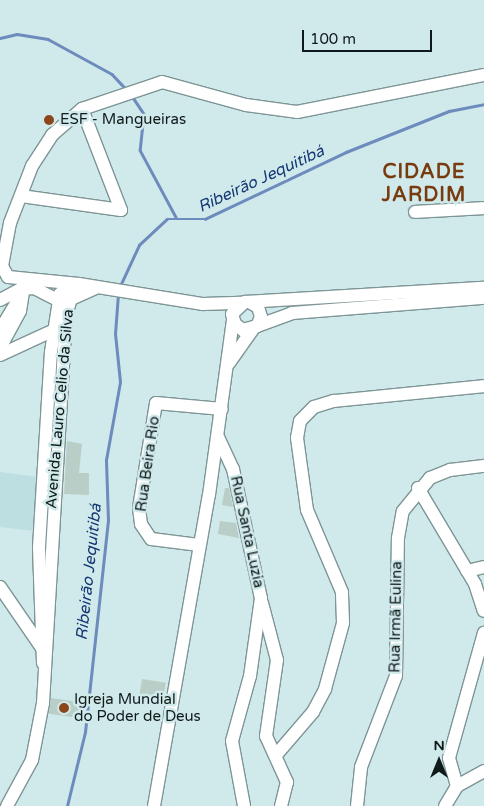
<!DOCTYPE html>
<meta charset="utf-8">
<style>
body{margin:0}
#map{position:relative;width:484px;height:806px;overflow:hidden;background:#d0e9ea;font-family:"Varela Round",sans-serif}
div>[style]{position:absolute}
.built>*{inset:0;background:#bddfe1}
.stream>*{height:2.5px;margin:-1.25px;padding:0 1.25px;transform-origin:1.25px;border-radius:1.25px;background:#6e8bbd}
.building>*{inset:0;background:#b9cec6;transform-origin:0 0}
.roads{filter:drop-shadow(1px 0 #7e9596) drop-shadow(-1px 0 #7e9596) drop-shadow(0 1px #7e9596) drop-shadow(0 -1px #7e9596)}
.minor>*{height:12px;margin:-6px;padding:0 6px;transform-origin:6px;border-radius:6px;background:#fff}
.dots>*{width:14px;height:14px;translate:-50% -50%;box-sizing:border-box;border:2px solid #d0e9ea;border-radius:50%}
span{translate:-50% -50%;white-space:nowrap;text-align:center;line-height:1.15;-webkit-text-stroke:5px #d0e9ea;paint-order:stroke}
.poi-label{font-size:15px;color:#111a1b}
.left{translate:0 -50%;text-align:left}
.street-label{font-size:15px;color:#111a1b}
.water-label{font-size:16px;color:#153774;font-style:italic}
.district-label{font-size:20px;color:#783b10;font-weight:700;letter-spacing:1px}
.north{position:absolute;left:414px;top:736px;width:50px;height:50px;-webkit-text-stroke:4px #d0e9ea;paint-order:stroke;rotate:0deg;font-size:14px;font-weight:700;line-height:20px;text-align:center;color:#111a1b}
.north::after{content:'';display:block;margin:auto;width:18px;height:22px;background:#111a1b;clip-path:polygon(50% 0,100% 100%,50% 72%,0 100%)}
.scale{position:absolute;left:302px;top:30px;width:130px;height:22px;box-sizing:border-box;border:2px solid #111a1b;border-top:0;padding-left:6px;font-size:15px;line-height:18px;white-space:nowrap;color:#111a1b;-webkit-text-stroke:4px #d0e9ea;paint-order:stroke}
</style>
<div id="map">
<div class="built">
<div style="clip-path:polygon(0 472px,38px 477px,35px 531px,0 527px)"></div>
</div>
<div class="stream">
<div style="left:0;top:38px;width:17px;rotate:-13deg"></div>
<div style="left:17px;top:34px;width:31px;rotate:9deg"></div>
<div style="left:48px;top:39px;width:73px;rotate:28.7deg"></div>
<div style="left:112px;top:74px;width:22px;rotate:47deg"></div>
<div style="left:132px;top:96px;width:22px;rotate:56deg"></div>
<div style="left:144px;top:114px;width:36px;rotate:96deg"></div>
<div style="left:140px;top:150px;width:76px;rotate:61.8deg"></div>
<div style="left:120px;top:286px;width:45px;rotate:-65.1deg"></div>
<div style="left:139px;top:245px;width:38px;rotate:-43deg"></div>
<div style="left:167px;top:219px;width:38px"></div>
<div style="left:205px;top:219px;width:156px;rotate:-25.4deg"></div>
<div style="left:346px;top:152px;width:111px;rotate:-21.7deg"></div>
<div style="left:449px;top:111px;width:36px;rotate:-11deg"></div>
<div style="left:67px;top:806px;width:76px;rotate:-76.3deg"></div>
<div style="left:85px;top:732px;width:212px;rotate:-83.8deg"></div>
<div style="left:108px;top:521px;width:61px;rotate:-91.9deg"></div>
<div style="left:106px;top:460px;width:79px;rotate:-79.8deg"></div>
<div style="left:120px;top:382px;width:48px;rotate:-95.9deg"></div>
<div style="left:115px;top:334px;width:40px;rotate:-85.7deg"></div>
</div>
<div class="building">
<div style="clip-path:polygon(67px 441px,82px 444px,79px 473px,89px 473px,89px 495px,64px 494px)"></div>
<div style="clip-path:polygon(225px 488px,229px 488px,233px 507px,222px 505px)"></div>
<div style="clip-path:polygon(220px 521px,236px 523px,239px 538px,218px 534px)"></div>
<div style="left:142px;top:679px;width:24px;height:16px;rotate:9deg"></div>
<div style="left:51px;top:698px;width:30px;height:16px;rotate:8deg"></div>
</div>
<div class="roads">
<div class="minor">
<div style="left:21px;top:196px;width:101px;rotate:8deg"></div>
<div style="left:121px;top:210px;width:108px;rotate:-111.1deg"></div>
<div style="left:415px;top:212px;width:69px;rotate:-3.3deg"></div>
<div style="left:79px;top:284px;width:71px;rotate:-174.4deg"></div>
<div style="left:8px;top:277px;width:13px;rotate:-119deg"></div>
<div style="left:2px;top:266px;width:44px;rotate:-79.5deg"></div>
<div style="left:10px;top:223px;width:61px;rotate:-68.9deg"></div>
<div style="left:32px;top:166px;width:37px;rotate:-57deg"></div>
<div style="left:52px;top:135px;width:40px;rotate:-41deg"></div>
<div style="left:82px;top:109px;width:84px;rotate:-18.6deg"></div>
<div style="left:162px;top:82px;width:87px;rotate:15.3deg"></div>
<div style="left:246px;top:105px;width:51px;rotate:7.8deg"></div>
<div style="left:297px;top:112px;width:191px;rotate:-11.2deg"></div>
<div style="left:0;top:300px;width:24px;rotate:-28deg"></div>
<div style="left:21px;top:289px;width:13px;rotate:-4deg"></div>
<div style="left:34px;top:288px;width:34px;rotate:27deg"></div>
<div style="left:249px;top:302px;width:10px;rotate:29deg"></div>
<div style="left:258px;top:307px;width:10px;rotate:73deg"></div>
<div style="left:261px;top:317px;width:10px;rotate:114deg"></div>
<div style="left:257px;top:326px;width:15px;rotate:164deg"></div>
<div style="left:243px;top:330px;width:10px;rotate:-143deg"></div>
<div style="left:235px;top:324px;width:10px;rotate:-107deg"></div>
<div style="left:232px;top:314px;width:18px;rotate:-43deg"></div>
<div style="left:245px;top:302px;width:239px;rotate:-3.4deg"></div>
<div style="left:257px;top:326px;width:37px;rotate:-20deg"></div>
<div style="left:292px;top:313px;width:193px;rotate:-4.5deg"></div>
<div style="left:0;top:330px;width:47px;rotate:-59deg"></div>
<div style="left:0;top:348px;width:42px;rotate:-61.6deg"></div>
<div style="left:20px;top:311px;width:19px;rotate:-81deg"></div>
<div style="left:0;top:355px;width:60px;rotate:-24.8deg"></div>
<div style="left:229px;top:363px;width:42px;rotate:-54.8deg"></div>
<div style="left:218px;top:437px;width:35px;rotate:65deg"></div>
<div style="left:233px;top:469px;width:132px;rotate:77.8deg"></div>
<div style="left:261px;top:598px;width:79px;rotate:98deg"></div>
<div style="left:250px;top:676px;width:67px;rotate:105.5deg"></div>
<div style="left:232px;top:741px;width:66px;rotate:79.5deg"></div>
<div style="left:418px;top:488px;width:112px;rotate:59.3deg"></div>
<div style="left:475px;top:584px;width:28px;rotate:72deg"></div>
<div style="left:199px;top:545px;width:48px;rotate:-172.9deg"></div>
<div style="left:151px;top:539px;width:18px;rotate:-124deg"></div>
<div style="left:141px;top:524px;width:16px;rotate:-97deg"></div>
<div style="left:139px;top:508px;width:106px;rotate:-80.8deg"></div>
<div style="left:156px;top:403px;width:66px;rotate:5.2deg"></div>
<div style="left:467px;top:571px;width:17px;rotate:-13deg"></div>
<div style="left:0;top:587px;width:74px;rotate:55.5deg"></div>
<div style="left:262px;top:603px;width:59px;rotate:75.3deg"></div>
<div style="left:277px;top:660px;width:77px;rotate:98.2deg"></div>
<div style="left:266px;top:736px;width:51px;rotate:65.5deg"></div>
<div style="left:287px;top:782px;width:25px;rotate:104deg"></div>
<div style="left:43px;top:663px;width:116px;rotate:-92deg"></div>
<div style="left:39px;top:547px;width:195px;rotate:-86.5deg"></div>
<div style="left:51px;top:352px;width:59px;rotate:-81.2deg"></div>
<div style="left:60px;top:294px;width:21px;rotate:-28deg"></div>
<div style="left:79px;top:284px;width:126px;rotate:9.2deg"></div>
<div style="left:203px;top:304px;width:38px;rotate:-2deg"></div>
<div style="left:276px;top:755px;width:57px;rotate:-49.3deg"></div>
<div style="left:313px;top:712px;width:26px;rotate:-62deg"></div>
<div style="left:325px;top:689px;width:68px;rotate:-74.7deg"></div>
<div style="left:343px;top:623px;width:31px;rotate:-92deg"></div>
<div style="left:342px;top:592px;width:89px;rotate:-113.1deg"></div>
<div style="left:307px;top:510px;width:73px;rotate:-97.9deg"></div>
<div style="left:297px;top:438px;width:17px;rotate:-80deg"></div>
<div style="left:300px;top:421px;width:20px;rotate:-45deg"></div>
<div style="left:314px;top:407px;width:21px;rotate:-17deg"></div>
<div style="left:334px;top:401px;width:151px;rotate:-5.7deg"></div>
<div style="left:457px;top:786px;width:29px;rotate:-106deg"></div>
<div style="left:449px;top:758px;width:130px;rotate:-74.4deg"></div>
<div style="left:7px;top:806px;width:52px;rotate:-61.5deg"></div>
<div style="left:32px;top:760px;width:58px;rotate:-79.1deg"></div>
<div style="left:43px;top:703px;width:389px;rotate:-86.6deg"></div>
<div style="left:66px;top:315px;width:17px;rotate:-73deg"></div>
<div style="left:71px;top:299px;width:27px;rotate:-24deg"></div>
<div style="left:154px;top:806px;width:316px;rotate:-80deg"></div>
<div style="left:209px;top:495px;width:178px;rotate:-82.2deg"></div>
<div style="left:357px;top:806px;width:39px;rotate:-84deg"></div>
<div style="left:361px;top:767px;width:97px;rotate:-69deg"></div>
<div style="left:396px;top:676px;width:138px;rotate:-89.2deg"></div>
<div style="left:398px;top:538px;width:27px;rotate:-80deg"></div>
<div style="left:403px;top:511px;width:43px;rotate:-50.7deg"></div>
<div style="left:430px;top:478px;width:22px;rotate:-22deg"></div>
<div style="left:450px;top:470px;width:34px;rotate:-7deg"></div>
<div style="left:445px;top:806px;width:23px;rotate:-59deg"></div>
<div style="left:457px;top:786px;width:31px;rotate:-29deg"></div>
</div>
</div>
<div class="dots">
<div style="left:49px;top:120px;background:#8b471a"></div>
<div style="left:64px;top:708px;background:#8b471a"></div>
</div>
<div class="poi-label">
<span class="left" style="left:60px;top:120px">ESF - Mangueiras</span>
<span class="left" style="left:74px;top:708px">Igreja Mundial<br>do Poder de Deus</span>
</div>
<div class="street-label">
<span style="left:60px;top:409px;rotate:-85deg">Avenida Lauro Celio da Silva</span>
<span style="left:148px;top:464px;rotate:-82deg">Rua Beira Rio</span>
<span style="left:247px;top:532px;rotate:78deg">Rua Santa Luzia</span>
<span style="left:396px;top:617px;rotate:-89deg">Rua Irmã Eulina</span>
</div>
<div class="water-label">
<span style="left:261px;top:179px;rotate:-25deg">Ribeirão Jequitibá</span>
<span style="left:89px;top:572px;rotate:-84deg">Ribeirão Jequitibá</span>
</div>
<div class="district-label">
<span style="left:424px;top:184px">CIDADE<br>JARDIM</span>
</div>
<div class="north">N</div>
<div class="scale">100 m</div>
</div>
